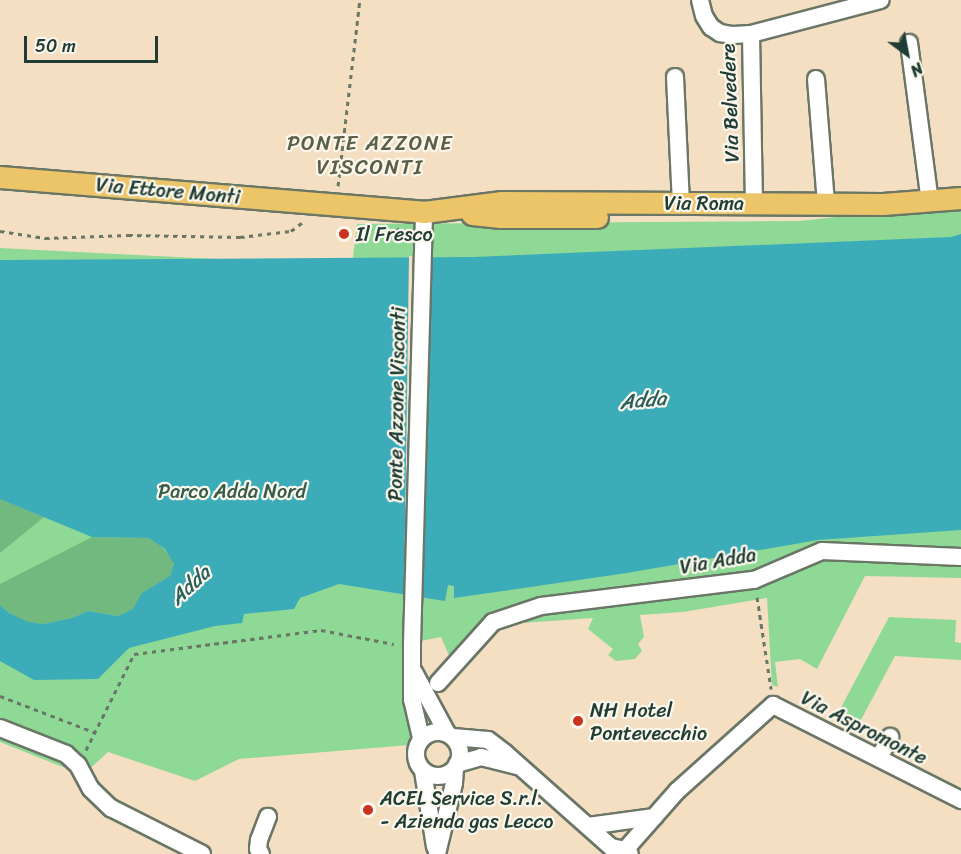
<!DOCTYPE html>
<style>
body{margin:0}
#map{position:relative;width:961px;height:854px;overflow:hidden;background:#f4dfc3;font-family:Sriracha,sans-serif}
div>[style]{position:absolute}
.green>*{inset:0;background:#8ed996}
.forest>*{inset:0;background:#72b97f}
.water>*{inset:0;background:#3cacb9}
.pier>*{inset:0;background:#f4dfc3}
.path>*{height:3px;margin-top:-1.5px;transform-origin:0;background:repeating-linear-gradient(90deg,#6a7666 0 4.5px,transparent 0 9px)}
.roads{filter:drop-shadow(2px 0 #6a7666) drop-shadow(-2px 0 #6a7666) drop-shadow(0 2px #6a7666) drop-shadow(0 -2px #6a7666)}
.minor>*{height:16px;margin:-8px;padding:0 8px;transform-origin:8px;border-radius:8px;background:#fff}
.minor>.ring{margin:-8px;padding:0;box-sizing:content-box;background:none;border:16px solid #fff;border-radius:50%}
.major>*{height:21px;margin:-10.5px;padding:0 10.5px;transform-origin:10.5px;border-radius:10.5px;background:#edc569}
.dots>*{width:16px;height:16px;translate:-50% -50%;box-sizing:border-box;border:3px solid #fbf7ec;border-radius:50%}
span{translate:-50% -50%;white-space:nowrap;text-align:center;line-height:1.15;-webkit-text-stroke:4.5px #fbf7ec;paint-order:stroke}
.street-label{font-size:20px;color:#1f3d34}
.poi-label{font-size:20px;color:#1f3d34}
.left{translate:0 -50%;text-align:left}
.park-label{font-size:20px;color:#355c48}
.neighbourhood-label{font-size:21px;color:#5b5f48;letter-spacing:1.5px}
.water-label{font-size:21px;color:#285e5c;font-style:italic}
.north{position:absolute;left:877px;top:24px;width:60px;height:60px;-webkit-text-stroke:4px #fbf7ec;paint-order:stroke;rotate:148deg;font-size:16px;font-weight:700;line-height:24px;text-align:center;color:#1f3d34}
.north::after{content:'';display:block;margin:auto;width:21px;height:27px;background:#1f3d34;clip-path:polygon(50% 0,100% 100%,50% 72%,0 100%)}
.scale{position:absolute;left:24px;top:36px;width:134px;height:27px;box-sizing:border-box;border:3px solid #1f3d34;border-top:0;padding-left:8px;font-size:18px;line-height:21px;white-space:nowrap;color:#1f3d34;-webkit-text-stroke:4px #fbf7ec;paint-order:stroke}
</style>
<div id="map">
<div class="green">
<div style="clip-path:polygon(961px 203px,961px 578px,865px 576px,817px 669px,800px 659px,775px 662px,778px 687px,772px 685px,767px 598px,683px 612px,640px 615px,644px 637px,638px 644px,642px 651px,635px 659px,616px 661px,608px 655px,613px 649px,588px 629px,593px 618px,493px 625px,451px 660px,441px 637px,406px 644px,422px 744px,239px 759px,195px 781px,108px 752px,83px 775px,0 742px,0 248px,352px 266px,357px 224px,800px 221px)"></div>
<div style="clip-path:polygon(889px 617px,956px 620px,955px 642px,961px 643px,961px 660px,895px 656px,855px 731px,836px 717px)"></div>
</div>
<div class="forest">
<div style="clip-path:polygon(0 499px,44px 517px,0 553px)"></div>
<div style="clip-path:polygon(92px 537px,149px 538px,159px 544px,170px 556px,174px 564px,170px 576px,158px 586px,147px 590px,133px 609px,118px 616px,88px 611px,72px 618px,43px 624px,28px 623px,9px 613px,0 605px,0 584px)"></div>
</div>
<div class="water">
<div style="clip-path:polygon(961px 234px,961px 530px,818px 540px,627px 573px,454px 598px,454px 586px,448px 585px,445px 601px,339px 584px,300px 598px,294px 609px,244px 614px,242px 623px,215px 626px,129px 648px,98px 679px,34px 680px,0 661px,0 605px,9px 613px,28px 622px,43px 624px,72px 618px,88px 611px,118px 616px,133px 609px,142px 593px,170px 576px,174px 564px,165px 549px,149px 538px,92px 537px,0 499px,0 260px,473px 257px,951px 237px)"></div>
</div>
<div class="pier">
<div style="clip-path:polygon(431px 255px,427px 467px,423px 601px,404px 597px,409px 256px)"></div>
</div>
<div class="path">
<div style="left:338px;top:186px;width:187px;rotate:-83.3deg"></div>
<div style="left:397px;top:228px;width:16px;rotate:52deg"></div>
<div style="left:0;top:231px;width:46px;rotate:8.8deg"></div>
<div style="left:45px;top:238px;width:83px;rotate:-2.1deg"></div>
<div style="left:128px;top:235px;width:112px;rotate:1deg"></div>
<div style="left:240px;top:237px;width:51px;rotate:-6.7deg"></div>
<div style="left:291px;top:231px;width:15px;rotate:-37deg"></div>
<div style="left:757px;top:597px;width:93px;rotate:81.3deg"></div>
<div style="left:0;top:696px;width:101px;rotate:21deg"></div>
<div style="left:86px;top:750px;width:107px;rotate:-63.4deg"></div>
<div style="left:134px;top:654px;width:189px;rotate:-7.3deg"></div>
<div style="left:321px;top:630px;width:74px;rotate:10.9deg"></div>
</div>
<div class="roads">
<div class="minor">
<div style="left:700px;top:0;width:16px;rotate:76deg"></div>
<div style="left:704px;top:16px;width:13px;rotate:58deg"></div>
<div style="left:711px;top:27px;width:11px;rotate:34deg"></div>
<div style="left:720px;top:33px;width:13px;rotate:9deg"></div>
<div style="left:733px;top:35px;width:18px;rotate:-3deg"></div>
<div style="left:751px;top:34px;width:134px;rotate:-14.7deg"></div>
<div style="left:751px;top:34px;width:170px;rotate:89deg"></div>
<div style="left:909px;top:43px;width:160px;rotate:82.5deg"></div>
<div style="left:675px;top:77px;width:126px;rotate:87.3deg"></div>
<div style="left:816px;top:79px;width:125px;rotate:85.4deg"></div>
<div style="left:414px;top:672px;width:69px;rotate:61.6deg"></div>
<div style="left:438px;top:683px;width:82px;rotate:-48deg"></div>
<div style="left:493px;top:622px;width:51px;rotate:-18.4deg"></div>
<div style="left:541px;top:606px;width:215px;rotate:-7deg"></div>
<div style="left:754px;top:580px;width:74px;rotate:-23.1deg"></div>
<div style="left:822px;top:551px;width:139px;rotate:2.5deg"></div>
<div style="left:0;top:728px;width:71px;rotate:21.5deg"></div>
<div style="left:66px;top:754px;width:16px;rotate:43deg"></div>
<div style="left:78px;top:765px;width:27px;rotate:62deg"></div>
<div style="left:91px;top:789px;width:28px;rotate:44deg"></div>
<div style="left:111px;top:808px;width:102px;rotate:26.8deg"></div>
<div class="ring" style="left:416px;top:732px;width:28px;height:28px"></div>
<div style="left:453px;top:737px;width:35px;rotate:5deg"></div>
<div style="left:488px;top:740px;width:21px;rotate:37deg"></div>
<div style="left:505px;top:753px;width:142px;rotate:41.6deg"></div>
<div style="left:611px;top:847px;width:14px;rotate:12deg"></div>
<div style="left:625px;top:850px;width:6px;rotate:39deg"></div>
<div style="left:421px;top:738px;width:39px;rotate:-103deg"></div>
<div style="left:412px;top:700px;width:56px;rotate:-90deg"></div>
<div style="left:412px;top:644px;width:432px;rotate:-88.4deg"></div>
<div style="left:879px;top:758px;width:24px;rotate:-62deg"></div>
<div style="left:457px;top:764px;width:25px;rotate:-16deg"></div>
<div style="left:481px;top:757px;width:37px;rotate:14deg"></div>
<div style="left:423px;top:771px;width:77px;rotate:81deg"></div>
<div style="left:588px;top:826px;width:67px;rotate:-7.8deg"></div>
<div style="left:625px;top:850px;width:79px;rotate:-48.6deg"></div>
<div style="left:677px;top:791px;width:129px;rotate:-41.9deg"></div>
<div style="left:773px;top:705px;width:211px;rotate:26.8deg"></div>
<div style="left:261px;top:854px;width:6px;rotate:-121deg"></div>
<div style="left:258px;top:849px;width:9px;rotate:-84deg"></div>
<div style="left:259px;top:840px;width:25px;rotate:-69deg"></div>
<div style="left:437px;top:854px;width:73px;rotate:-76.5deg"></div>
<div style="left:454px;top:783px;width:14px;rotate:-86deg"></div>
</div>
<div class="major">
<div style="left:0;top:177px;width:425px;rotate:4.7deg"></div>
<div style="left:424px;top:212px;width:79px;rotate:-7.3deg"></div>
<div style="left:502px;top:202px;width:381px;rotate:0.3deg"></div>
<div style="left:883px;top:204px;width:78px;rotate:-4.4deg"></div>
<div style="left:472px;top:214px;width:29px;rotate:6deg"></div>
<div style="left:501px;top:217px;width:96px"></div>
</div>
</div>
<div class="dots">
<div style="left:344px;top:234px;background:#c8321e"></div>
<div style="left:578px;top:721px;background:#c8321e"></div>
<div style="left:368px;top:810px;background:#c8321e"></div>
</div>
<div class="street-label">
<span style="left:730px;top:103px;rotate:-92deg">Via Belvedere</span>
<span style="left:168px;top:191px;rotate:5deg">Via Ettore Monti</span>
<span style="left:704px;top:203px">Via Roma</span>
<span style="left:397px;top:404px;rotate:-89deg">Ponte Azzone Visconti</span>
<span style="left:718px;top:561px;rotate:-10deg">Via Adda</span>
<span style="left:864px;top:728px;rotate:27deg">Via Aspromonte</span>
</div>
<div class="poi-label">
<span class="left" style="left:356px;top:234px">Il Fresco</span>
<span class="left" style="left:590px;top:722px">NH Hotel<br>Pontevecchio</span>
<span class="left" style="left:380px;top:810px">ACEL Service S.r.l.<br>- Azienda gas Lecco</span>
</div>
<div class="park-label">
<span style="left:232px;top:491px">Parco Adda Nord</span>
</div>
<div class="neighbourhood-label">
<span style="left:370px;top:155px">PONTE AZZONE<br>VISCONTI</span>
</div>
<div class="water-label">
<span style="left:643px;top:400px;rotate:-5deg">Adda</span>
<span style="left:190px;top:585px;rotate:-43deg">Adda</span>
</div>
<div class="north">N</div>
<div class="scale">50 m</div>
</div>
